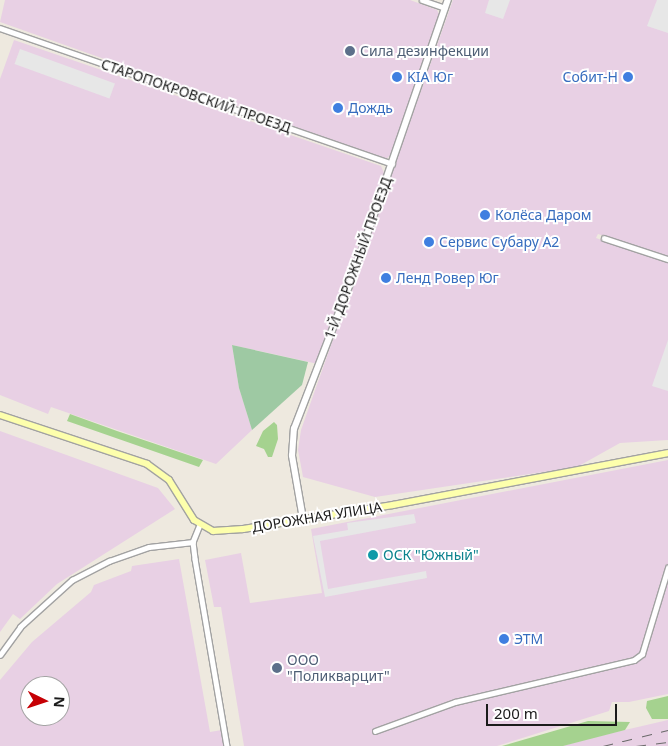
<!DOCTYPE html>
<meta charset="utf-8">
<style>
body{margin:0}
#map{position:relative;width:668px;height:746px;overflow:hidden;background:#eee9df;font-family:"Noto Sans",sans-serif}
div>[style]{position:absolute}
.industrial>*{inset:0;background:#e8d0e4}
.forest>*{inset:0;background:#a5d28f}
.cemetery>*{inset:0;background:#9ec9a3}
.parking>*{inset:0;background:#e7e7e7;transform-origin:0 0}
.roads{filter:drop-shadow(1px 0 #a2a2a2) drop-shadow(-1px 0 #a2a2a2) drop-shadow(0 1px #a2a2a2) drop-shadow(0 -1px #a2a2a2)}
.minor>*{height:4.5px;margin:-2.25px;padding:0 2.25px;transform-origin:2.25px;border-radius:2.25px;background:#fff}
.tertiary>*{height:5.5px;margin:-2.75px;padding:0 2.75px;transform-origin:2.75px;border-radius:2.75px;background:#fff}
.secondary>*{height:6px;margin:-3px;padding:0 3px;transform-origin:3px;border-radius:3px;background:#fdffac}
.rail>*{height:1px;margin-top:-0.5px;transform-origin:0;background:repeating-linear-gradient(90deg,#696969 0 10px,transparent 0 20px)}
.dots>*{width:14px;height:14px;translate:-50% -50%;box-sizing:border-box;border:2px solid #fff;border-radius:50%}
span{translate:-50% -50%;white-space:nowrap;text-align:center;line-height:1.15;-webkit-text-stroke:4px #fff;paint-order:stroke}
.service-label{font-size:14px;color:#4e5e75}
.left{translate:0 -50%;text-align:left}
.shop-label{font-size:14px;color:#366cbe}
.right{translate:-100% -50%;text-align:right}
.street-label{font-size:14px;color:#1b1b1b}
.culture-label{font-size:14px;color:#0d838f}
.north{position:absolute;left:20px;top:676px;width:50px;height:50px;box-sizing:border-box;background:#fff;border:1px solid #a4a4a4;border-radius:50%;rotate:94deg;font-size:14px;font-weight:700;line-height:20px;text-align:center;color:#1b1b1b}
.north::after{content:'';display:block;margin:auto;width:18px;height:22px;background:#c60005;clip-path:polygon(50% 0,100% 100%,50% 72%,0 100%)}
.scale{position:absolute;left:486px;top:704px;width:131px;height:22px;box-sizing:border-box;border:2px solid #1b1b1b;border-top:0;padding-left:6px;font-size:15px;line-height:18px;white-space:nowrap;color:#1b1b1b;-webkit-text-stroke:4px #fff;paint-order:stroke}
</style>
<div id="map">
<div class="industrial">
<div style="clip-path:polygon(5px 0,410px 0,437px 10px,439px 14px,392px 154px,386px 159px,0 22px)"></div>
<div style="clip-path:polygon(453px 0,668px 0,668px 256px,598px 234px,596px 238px,668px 263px,668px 440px,620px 443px,577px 467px,375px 497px,303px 477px,298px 450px,301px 430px)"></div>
<div style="clip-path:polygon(14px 40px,381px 166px,384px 173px,318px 364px,232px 345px,239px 388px,252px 430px,216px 464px,51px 407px,48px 414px,0 395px,0 79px)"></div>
<div style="clip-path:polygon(0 431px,158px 488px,175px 509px,57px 584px,20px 619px,13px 614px,0 632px)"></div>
<div style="clip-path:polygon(668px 460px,668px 694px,629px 702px,612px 702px,609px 711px,497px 746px,244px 746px,221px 607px,214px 607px,205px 560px,241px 553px,250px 603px,322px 593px,311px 529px)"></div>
<div style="clip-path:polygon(evenodd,179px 559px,210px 732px,222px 730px,226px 746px,0 746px,0 680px,32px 642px,91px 592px,94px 585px,131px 571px,132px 566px,179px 559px,30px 686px,60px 686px,60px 716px,30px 716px,30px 686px)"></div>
<div style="clip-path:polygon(668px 720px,668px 746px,562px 746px,599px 736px)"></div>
</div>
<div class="forest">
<div style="clip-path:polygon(70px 414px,117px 431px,203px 460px,199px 467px,67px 421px)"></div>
<div style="clip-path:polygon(274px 422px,277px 425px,278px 439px,272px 457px,268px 457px,264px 449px,256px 446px,263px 431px)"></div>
<div style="clip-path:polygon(668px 696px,668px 719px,652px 719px,646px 708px,647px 701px)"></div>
<div style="clip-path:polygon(588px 721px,630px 722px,625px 730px,563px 746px,502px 746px)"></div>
</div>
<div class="cemetery">
<div style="clip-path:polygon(232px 345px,308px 362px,302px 385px,252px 430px,239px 388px)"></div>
</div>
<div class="parking">
<div style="clip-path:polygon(489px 0,510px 0,503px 19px,485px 13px)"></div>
<div style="clip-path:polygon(657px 0,668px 0,668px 33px,647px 26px)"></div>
<div style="left:20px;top:49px;width:101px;height:16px;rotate:20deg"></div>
<div style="clip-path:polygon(668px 340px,668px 391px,652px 386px)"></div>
<div style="clip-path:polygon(414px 514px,416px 523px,320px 541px,328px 589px,426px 571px,427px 578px,325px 597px,313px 536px,348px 530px,347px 523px)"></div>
</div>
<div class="roads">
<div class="minor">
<div style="left:422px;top:0;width:24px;rotate:19deg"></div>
<div style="left:0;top:28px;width:415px;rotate:19.1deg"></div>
<div style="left:604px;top:238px;width:67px;rotate:18.2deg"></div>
<div style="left:200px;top:525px;width:18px;rotate:112deg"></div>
<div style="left:193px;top:542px;width:17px;rotate:83deg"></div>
<div style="left:195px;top:559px;width:190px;rotate:80.3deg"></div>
<div style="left:0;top:655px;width:34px;rotate:-54deg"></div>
<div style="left:20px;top:627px;width:70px;rotate:-42.1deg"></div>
<div style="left:72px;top:580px;width:42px;rotate:-27.2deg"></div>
<div style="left:109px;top:561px;width:42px;rotate:-19.3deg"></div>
<div style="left:149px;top:547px;width:44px;rotate:-6.5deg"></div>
<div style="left:375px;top:731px;width:85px;rotate:-19.9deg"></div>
<div style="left:455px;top:702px;width:184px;rotate:-13.2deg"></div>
<div style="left:634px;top:660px;width:10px;rotate:-37deg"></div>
<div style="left:642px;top:654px;width:90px;rotate:-73.2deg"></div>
</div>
<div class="tertiary">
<div style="left:303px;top:519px;width:64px;rotate:-99.9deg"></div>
<div style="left:292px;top:456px;width:27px;rotate:-86deg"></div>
<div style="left:294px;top:429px;width:155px;rotate:-68.9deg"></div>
<div style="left:350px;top:284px;width:300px;rotate:-71deg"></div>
</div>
<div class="secondary">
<div style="left:0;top:415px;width:155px;rotate:18.4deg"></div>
<div style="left:147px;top:464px;width:27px;rotate:36deg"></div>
<div style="left:169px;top:480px;width:47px;rotate:58deg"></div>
<div style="left:194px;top:520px;width:22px;rotate:30deg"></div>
<div style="left:213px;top:531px;width:30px;rotate:-4deg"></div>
<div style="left:243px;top:529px;width:152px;rotate:-9.1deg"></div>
<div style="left:393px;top:505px;width:280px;rotate:-10.7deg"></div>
</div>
</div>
<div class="rail">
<div style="left:603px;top:746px;width:67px;rotate:-13.8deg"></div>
<div style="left:636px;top:746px;width:32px;rotate:-7deg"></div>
</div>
<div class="dots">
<div style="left:350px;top:51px;background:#5c6f8a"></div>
<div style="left:397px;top:77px;background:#3f7fe0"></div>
<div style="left:628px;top:77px;background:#3f7fe0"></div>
<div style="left:338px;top:108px;background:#3f7fe0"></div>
<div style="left:485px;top:215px;background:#3f7fe0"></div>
<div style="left:429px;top:242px;background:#3f7fe0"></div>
<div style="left:386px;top:278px;background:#3f7fe0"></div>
<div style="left:373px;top:555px;background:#0f9aa8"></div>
<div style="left:504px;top:639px;background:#3f7fe0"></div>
<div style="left:277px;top:668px;background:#5c6f8a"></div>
</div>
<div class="service-label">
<span class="left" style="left:360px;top:51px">Сила дезинфекции</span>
<span class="left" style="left:287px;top:668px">ООО<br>"Поликварцит"</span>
</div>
<div class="shop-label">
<span class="left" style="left:407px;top:77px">KIA Юг</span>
<span class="right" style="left:618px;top:77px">Собит-Н</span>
<span class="left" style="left:348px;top:108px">Дождь</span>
<span class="left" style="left:495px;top:215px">Колёса Даром</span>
<span class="left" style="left:439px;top:242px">Сервис Субару А2</span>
<span class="left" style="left:396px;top:278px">Ленд Ровер Юг</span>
<span class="left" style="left:514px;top:639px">ЭТМ</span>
</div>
<div class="street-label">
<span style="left:196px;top:96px;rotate:19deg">СТАРОПОКРОВСКИЙ ПРОЕЗД</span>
<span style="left:358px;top:258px;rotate:-70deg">1-Й ДОРОЖНЫЙ ПРОЕЗД</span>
<span style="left:317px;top:517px;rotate:-9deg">ДОРОЖНАЯ УЛИЦА</span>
</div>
<div class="culture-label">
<span class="left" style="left:383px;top:555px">ОСК "Южный"</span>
</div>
<div class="north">N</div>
<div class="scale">200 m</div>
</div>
